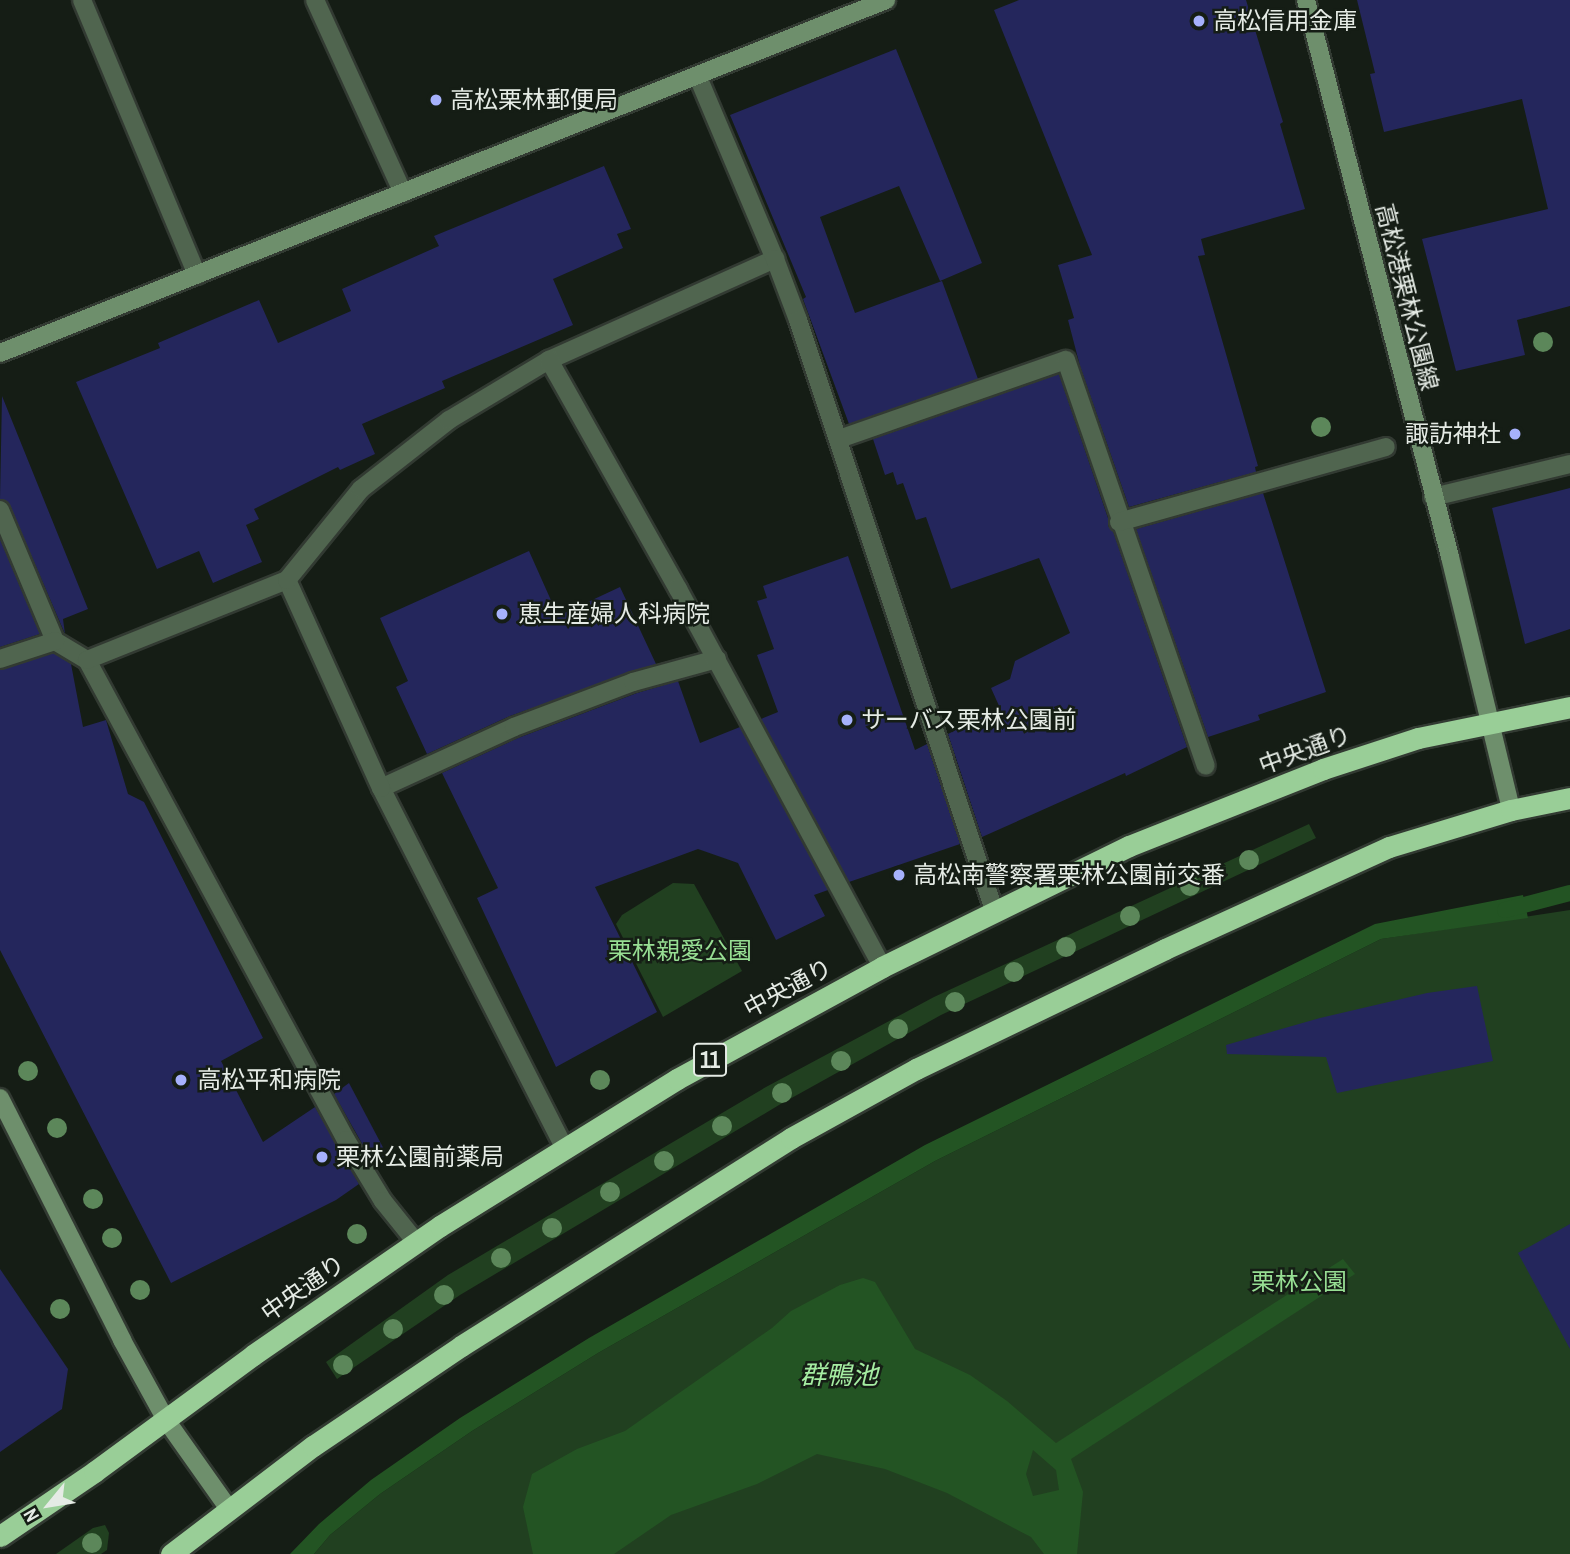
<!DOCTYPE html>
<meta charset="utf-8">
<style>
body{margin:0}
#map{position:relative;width:1570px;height:1554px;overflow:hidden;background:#151d15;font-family:"Archivo Narrow","Noto Sans JP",sans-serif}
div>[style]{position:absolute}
.green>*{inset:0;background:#214020}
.water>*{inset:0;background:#235423}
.stream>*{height:16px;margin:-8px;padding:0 8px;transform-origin:8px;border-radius:8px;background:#235423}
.building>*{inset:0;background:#24265c}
.roads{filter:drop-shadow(2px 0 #323a32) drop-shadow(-2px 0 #323a32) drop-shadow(0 2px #323a32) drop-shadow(0 -2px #323a32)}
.lane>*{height:18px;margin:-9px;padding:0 9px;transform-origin:9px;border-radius:9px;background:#50654f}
.street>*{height:18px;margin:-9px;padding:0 9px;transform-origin:9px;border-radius:9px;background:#50654f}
.secondary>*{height:18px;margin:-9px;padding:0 9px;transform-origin:9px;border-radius:9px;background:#6e8f6c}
.highway>*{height:21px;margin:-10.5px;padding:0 10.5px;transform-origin:10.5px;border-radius:10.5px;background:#99ce97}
.trees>*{width:20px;height:20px;margin:-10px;border-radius:50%;background:#5c875a}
.dots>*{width:19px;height:19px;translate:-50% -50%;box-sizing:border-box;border:4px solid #151d15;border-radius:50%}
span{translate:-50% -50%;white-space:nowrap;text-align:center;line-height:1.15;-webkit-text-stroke:5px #151d15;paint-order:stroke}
.shield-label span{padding:2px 5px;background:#151d15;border:2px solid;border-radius:5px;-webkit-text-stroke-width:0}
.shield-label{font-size:23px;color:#e5ebe5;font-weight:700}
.poi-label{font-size:24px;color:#e5ebe5}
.left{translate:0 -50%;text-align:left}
.right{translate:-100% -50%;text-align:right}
.street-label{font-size:24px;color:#e5ebe5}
.park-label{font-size:24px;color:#97de93}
.water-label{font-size:26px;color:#a5eda2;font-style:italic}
.north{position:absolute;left:14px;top:1470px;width:70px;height:70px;-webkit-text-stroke:5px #151d15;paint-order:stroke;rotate:240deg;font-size:19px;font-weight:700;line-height:28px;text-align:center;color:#e5ebe5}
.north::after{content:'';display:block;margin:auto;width:24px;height:32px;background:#e5ebe5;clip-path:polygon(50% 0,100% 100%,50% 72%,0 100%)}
</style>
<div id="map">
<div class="green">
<div style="clip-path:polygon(1309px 824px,1316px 838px,941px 1015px,779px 1105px,460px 1295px,337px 1379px,326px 1362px,448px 1275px,766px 1087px,934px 997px)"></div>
<div style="clip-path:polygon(673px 883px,694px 884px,742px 971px,663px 1017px,616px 924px,622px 915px)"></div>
<div style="clip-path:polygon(1570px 910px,1570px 1554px,314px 1554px,330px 1535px,380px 1494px,472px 1431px,598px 1353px,935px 1161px,1381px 939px)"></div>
<div style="clip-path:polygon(105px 1525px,109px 1533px,107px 1550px,101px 1554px,56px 1554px,93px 1528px)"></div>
</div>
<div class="water">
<div style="clip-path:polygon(1523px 895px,1528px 918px,1381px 939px,935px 1161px,598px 1353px,472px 1431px,380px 1494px,330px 1535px,314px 1554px,290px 1554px,319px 1524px,371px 1480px,460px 1418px,589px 1338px,925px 1145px,1375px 924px)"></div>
<div style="clip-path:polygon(evenodd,1343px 1259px,1355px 1274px,1071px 1459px,1083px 1492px,1077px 1554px,1044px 1554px,1031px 1537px,947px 1493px,885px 1469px,817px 1454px,757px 1484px,671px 1515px,614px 1554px,533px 1554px,523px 1507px,532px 1474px,577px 1449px,625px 1431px,772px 1328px,791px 1311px,840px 1285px,863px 1278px,875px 1282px,915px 1349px,970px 1375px,1007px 1401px,1056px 1443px,1343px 1259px,1033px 1450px,1056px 1470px,1059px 1490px,1033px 1496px,1026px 1474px,1033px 1450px)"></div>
</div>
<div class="stream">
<div style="left:1505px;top:910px;width:67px;rotate:-14.7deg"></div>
</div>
<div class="building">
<div style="clip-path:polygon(1019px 0,1246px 0,1283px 122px,1280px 124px,1305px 209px,1201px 239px,1205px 255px,1198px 256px,1258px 466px,1255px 467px,1256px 472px,1129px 507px,1080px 366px,1068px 320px,1074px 318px,1058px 265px,1092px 255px,994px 10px)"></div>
<div style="clip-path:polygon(1357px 0,1570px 0,1570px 306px,1517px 320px,1525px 355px,1456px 371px,1422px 239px,1548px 209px,1522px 99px,1384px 132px,1370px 74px,1375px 73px)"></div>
<div style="clip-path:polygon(896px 49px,982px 263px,940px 281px,899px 186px,820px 217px,855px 313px,942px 281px,978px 379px,849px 424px,803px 299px,806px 297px,730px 115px)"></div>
<div style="clip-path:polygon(604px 166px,631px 229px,617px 234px,623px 248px,553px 279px,573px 325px,442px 381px,445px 388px,362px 424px,375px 454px,340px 470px,338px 467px,254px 509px,259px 519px,246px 525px,262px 562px,213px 583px,199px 551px,157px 569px,76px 382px,160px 348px,158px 343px,259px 300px,278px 343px,351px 311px,342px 289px,439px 246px,434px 236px)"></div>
<div style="clip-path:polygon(1059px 374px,1108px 518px,1108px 526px,1113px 531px,1187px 747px,1126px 776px,1125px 773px,982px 837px,948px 734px,1000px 708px,991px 688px,1010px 679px,1015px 661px,1070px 633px,1039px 558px,951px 589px,926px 517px,916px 520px,903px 483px,897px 485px,893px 472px,885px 475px,873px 439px)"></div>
<div style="clip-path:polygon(2px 396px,88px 609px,63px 619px,65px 634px,10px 506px,0 499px)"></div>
<div style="clip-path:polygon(1570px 488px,1570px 629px,1525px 644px,1492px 508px)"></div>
<div style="clip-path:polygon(1263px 493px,1326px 692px,1258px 715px,1260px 720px,1208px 737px,1136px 529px)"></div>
<div style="clip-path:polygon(0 539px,40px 634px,0 647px)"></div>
<div style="clip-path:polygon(529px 551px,558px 616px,620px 587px,656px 664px,510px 716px,427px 754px,396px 687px,408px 681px,380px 618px)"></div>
<div style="clip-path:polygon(848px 556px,915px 750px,927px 744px,960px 844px,849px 882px,761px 719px,778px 712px,757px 655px,774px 649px,757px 601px,767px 598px,763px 586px)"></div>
<div style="clip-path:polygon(54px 653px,71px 664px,83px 727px,106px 720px,128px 794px,144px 802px,263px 1038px,221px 1061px,263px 1142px,315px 1107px,359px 1184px,336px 1200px,171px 1283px,0 950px,0 670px)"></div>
<div style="clip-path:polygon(678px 681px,700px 743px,740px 727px,828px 890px,814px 895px,825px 916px,776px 940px,738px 863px,698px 849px,595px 887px,657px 1012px,556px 1067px,477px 898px,498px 888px,442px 773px,518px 738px,637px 693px)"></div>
<div style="clip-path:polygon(1477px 986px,1493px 1061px,1337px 1093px,1326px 1057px,1227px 1054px,1226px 1045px,1320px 1018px,1427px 993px)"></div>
<div style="clip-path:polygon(349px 1083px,387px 1155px,373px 1163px,334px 1094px)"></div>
<div style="clip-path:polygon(1570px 1224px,1570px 1349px,1518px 1253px)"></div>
<div style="clip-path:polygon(0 1269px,68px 1369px,62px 1409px,0 1452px)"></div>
</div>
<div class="roads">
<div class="lane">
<div style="left:315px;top:0;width:212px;rotate:65.5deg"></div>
<div style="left:549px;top:360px;width:248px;rotate:-24.1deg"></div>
<div style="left:839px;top:439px;width:240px;rotate:-19.2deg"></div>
<div style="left:1066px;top:360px;width:429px;rotate:71deg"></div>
<div style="left:0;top:510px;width:142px;rotate:67.2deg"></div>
<div style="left:55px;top:641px;width:37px;rotate:31deg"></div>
<div style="left:87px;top:660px;width:545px;rotate:61.65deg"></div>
<div style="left:346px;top:1140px;width:71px;rotate:58.8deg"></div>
<div style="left:383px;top:1201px;width:53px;rotate:51.2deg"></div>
<div style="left:1119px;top:522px;width:277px;rotate:-15.7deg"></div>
<div style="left:0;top:659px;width:58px;rotate:-18.1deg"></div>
<div style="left:87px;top:660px;width:215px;rotate:-21.8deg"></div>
<div style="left:381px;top:788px;width:146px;rotate:-24.6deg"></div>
<div style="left:514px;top:727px;width:127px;rotate:-20.7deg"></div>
<div style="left:633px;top:682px;width:87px;rotate:-15.3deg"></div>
</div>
<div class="street">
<div style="left:82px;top:0;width:298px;rotate:67.3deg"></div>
<div style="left:698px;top:77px;width:198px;rotate:67.1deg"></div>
<div style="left:775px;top:259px;width:65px;rotate:69.3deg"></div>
<div style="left:798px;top:320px;width:622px;rotate:71.62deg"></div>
<div style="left:1433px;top:497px;width:141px;rotate:-13.5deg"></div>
<div style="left:565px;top:1149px;width:405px;rotate:-117deg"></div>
<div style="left:381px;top:788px;width:228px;rotate:-114.3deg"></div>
<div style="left:287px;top:580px;width:117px;rotate:-50.9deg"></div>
<div style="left:361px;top:489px;width:112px;rotate:-38.1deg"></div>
<div style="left:449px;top:420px;width:117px;rotate:-31deg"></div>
<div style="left:549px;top:360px;width:263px;rotate:60.6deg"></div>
<div style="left:678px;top:589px;width:430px;rotate:61.6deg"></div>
</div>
<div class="secondary">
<div style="left:1306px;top:0;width:575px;rotate:75.5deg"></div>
<div style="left:1450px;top:557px;width:260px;rotate:76.4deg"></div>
<div style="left:0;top:353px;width:954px;rotate:-21.72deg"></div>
<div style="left:0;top:1098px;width:271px;rotate:63.2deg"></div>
<div style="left:122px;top:1340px;width:91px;rotate:61.2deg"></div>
<div style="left:166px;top:1420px;width:109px;rotate:54.7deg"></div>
</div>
<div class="highway">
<div style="left:0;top:1536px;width:114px;rotate:-34.2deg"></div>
<div style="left:94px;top:1472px;width:197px;rotate:-36.3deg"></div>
<div style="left:253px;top:1355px;width:227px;rotate:-34.6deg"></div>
<div style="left:440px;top:1226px;width:279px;rotate:-31.8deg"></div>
<div style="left:677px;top:1079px;width:234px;rotate:-28.6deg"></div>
<div style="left:882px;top:967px;width:275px;rotate:-26.1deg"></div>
<div style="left:1129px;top:846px;width:209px;rotate:-21.6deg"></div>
<div style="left:1323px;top:769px;width:100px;rotate:-18.1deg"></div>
<div style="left:1418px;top:738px;width:155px;rotate:-11.5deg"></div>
<div style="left:171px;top:1554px;width:178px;rotate:-37.3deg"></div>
<div style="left:313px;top:1446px;width:179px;rotate:-34deg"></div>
<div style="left:461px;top:1346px;width:390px;rotate:-32.2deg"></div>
<div style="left:791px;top:1138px;width:143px;rotate:-28.9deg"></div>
<div style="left:916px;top:1069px;width:276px;rotate:-25.7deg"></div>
<div style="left:1165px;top:949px;width:246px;rotate:-24.5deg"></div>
<div style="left:1389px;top:847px;width:127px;rotate:-16.9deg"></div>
<div style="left:1511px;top:810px;width:60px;rotate:-11.5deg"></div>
</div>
</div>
<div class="trees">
<div style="left:1543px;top:342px"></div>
<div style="left:1321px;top:427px"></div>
<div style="left:1249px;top:860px"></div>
<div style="left:1190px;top:886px"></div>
<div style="left:1130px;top:916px"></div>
<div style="left:1066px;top:947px"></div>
<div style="left:1014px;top:972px"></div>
<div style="left:955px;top:1002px"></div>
<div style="left:898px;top:1029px"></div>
<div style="left:841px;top:1061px"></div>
<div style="left:28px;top:1071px"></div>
<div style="left:600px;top:1080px"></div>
<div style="left:782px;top:1093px"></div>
<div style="left:722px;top:1126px"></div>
<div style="left:57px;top:1128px"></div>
<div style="left:664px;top:1161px"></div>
<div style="left:610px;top:1192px"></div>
<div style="left:93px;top:1199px"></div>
<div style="left:552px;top:1228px"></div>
<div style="left:357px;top:1234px"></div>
<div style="left:112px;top:1238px"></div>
<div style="left:501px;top:1258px"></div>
<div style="left:140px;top:1290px"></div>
<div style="left:444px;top:1295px"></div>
<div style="left:60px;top:1309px"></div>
<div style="left:393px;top:1329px"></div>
<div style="left:343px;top:1365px"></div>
<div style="left:92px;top:1543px"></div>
</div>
<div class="dots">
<div style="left:1199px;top:21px;background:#a6b1fc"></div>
<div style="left:436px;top:100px;background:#a6b1fc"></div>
<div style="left:1515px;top:434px;background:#a6b1fc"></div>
<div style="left:502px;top:614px;background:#a6b1fc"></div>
<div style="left:847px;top:720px;background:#a6b1fc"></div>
<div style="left:899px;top:875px;background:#a6b1fc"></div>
<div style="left:181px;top:1080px;background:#a6b1fc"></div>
<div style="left:322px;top:1157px;background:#a6b1fc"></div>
</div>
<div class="shield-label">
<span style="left:710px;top:1060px">11</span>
</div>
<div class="poi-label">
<span class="left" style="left:1213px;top:21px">高松信用金庫</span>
<span class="left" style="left:450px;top:100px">高松栗林郵便局</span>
<span class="right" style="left:1501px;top:434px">諏訪神社</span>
<span class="left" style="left:518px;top:614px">恵生産婦人科病院</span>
<span class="left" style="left:861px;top:720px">サーバス栗林公園前</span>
<span class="left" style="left:913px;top:875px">高松南警察署栗林公園前交番</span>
<span class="left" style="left:197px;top:1080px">高松平和病院</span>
<span class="left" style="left:336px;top:1157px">栗林公園前薬局</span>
</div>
<div class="street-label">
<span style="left:1407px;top:297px;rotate:76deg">高松港栗林公園線</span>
<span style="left:1305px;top:750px;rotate:-20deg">中央通り</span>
<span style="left:788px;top:988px;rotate:-28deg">中央通り</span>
<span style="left:303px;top:1288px;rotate:-35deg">中央通り</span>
</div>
<div class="park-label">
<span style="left:680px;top:951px">栗林親愛公園</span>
<span style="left:1299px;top:1282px">栗林公園</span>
</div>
<div class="water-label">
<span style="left:839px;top:1375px">群鴨池</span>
</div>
<div class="north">N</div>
</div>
